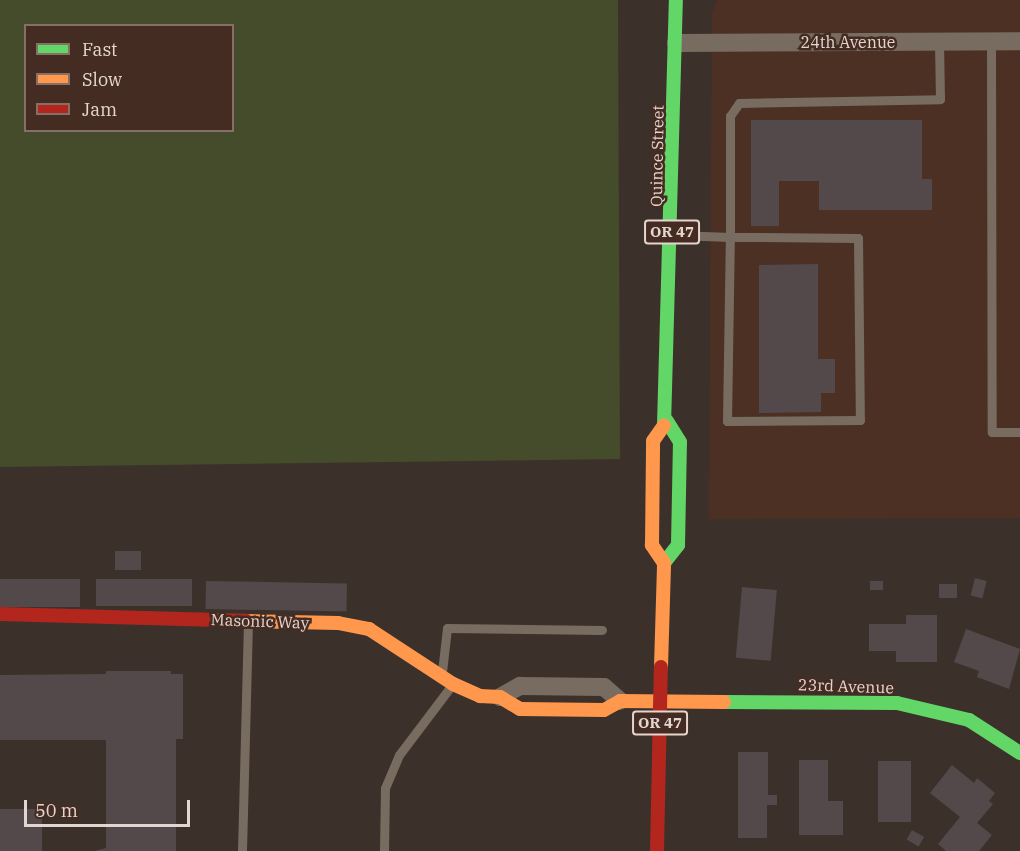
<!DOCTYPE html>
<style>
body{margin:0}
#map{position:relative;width:1020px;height:851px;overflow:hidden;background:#3c302a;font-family:"IBM Plex Serif",serif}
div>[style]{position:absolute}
.built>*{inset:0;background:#4c3024}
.green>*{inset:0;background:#444c2b}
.building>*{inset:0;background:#53494a;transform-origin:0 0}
.lane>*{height:9px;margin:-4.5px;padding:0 4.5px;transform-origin:4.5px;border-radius:4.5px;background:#786c61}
.street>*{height:18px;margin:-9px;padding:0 9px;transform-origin:9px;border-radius:9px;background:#786c61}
.fast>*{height:14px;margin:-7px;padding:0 7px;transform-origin:7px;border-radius:7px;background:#63d668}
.slow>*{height:14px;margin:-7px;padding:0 7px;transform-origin:7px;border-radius:7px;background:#ff974d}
.jam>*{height:14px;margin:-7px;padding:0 7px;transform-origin:7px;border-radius:7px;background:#b3261e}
span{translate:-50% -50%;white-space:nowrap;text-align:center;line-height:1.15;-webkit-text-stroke:5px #442c22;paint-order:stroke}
.shield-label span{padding:2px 4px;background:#442c22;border:2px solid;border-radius:4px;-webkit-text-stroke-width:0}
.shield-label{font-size:15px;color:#e5d5cf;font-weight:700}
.street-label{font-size:16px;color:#e5d5cf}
.legend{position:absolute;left:24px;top:24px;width:210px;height:108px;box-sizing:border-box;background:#442c22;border:2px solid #847067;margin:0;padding:8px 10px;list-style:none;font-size:18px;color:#e5d5cf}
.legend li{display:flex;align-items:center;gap:12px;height:30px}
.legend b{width:30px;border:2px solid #847067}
.scale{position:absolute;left:24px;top:800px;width:166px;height:27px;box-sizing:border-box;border:3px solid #e5d5cf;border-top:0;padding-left:8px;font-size:18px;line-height:21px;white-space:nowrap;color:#e5d5cf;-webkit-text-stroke:4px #442c22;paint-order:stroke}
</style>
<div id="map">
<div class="built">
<div style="clip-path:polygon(717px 0,1020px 0,1020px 518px,709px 519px,712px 13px)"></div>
</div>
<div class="green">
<div style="clip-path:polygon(evenodd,0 0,618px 0,620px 459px,0 467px,0 0,26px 26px,232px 26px,232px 130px,26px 130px,26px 26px)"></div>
</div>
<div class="building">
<div style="clip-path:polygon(751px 120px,922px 120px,922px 179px,932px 179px,932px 210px,819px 210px,819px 181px,779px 181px,779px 226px,751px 226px)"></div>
<div style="clip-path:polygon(818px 264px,818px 359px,835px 359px,835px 393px,821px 393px,821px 412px,759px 413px,759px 265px)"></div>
<div style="left:115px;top:551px;width:26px;height:19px"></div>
<div style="left:975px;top:578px;width:12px;height:18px;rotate:14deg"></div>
<div style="left:0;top:579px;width:80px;height:28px"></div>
<div style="left:96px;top:579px;width:96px;height:27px"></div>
<div style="left:206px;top:581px;width:141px;height:28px;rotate:1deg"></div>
<div style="left:870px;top:581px;width:13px;height:9px"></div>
<div style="left:939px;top:584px;width:18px;height:14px"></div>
<div style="left:742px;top:587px;width:35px;height:71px;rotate:5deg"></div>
<div style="clip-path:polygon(906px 615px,937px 615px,937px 662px,896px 662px,896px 651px,869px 651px,869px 624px,906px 624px)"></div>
<div style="clip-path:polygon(966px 629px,1020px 649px,1009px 689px,977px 677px,979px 671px,954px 662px)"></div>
<div style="clip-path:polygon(106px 671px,171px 671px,171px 674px,183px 674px,183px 739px,176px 739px,176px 851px,94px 851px,106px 848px,106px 740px,0 740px,0 675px,106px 674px)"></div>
<div style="clip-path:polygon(738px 752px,768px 752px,768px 795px,777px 795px,777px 805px,767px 805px,767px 838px,738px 838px)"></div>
<div style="clip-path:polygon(799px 760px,828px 760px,828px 801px,843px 801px,843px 835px,799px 835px)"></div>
<div style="left:878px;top:761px;width:33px;height:61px"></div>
<div style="clip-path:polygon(952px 765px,974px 783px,977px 778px,995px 793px,989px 801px,993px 804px,977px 823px,992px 835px,979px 851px,946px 851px,938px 844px,960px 817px,930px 793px)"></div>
<div style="left:0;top:809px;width:42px;height:42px"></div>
<div style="left:912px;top:830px;width:14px;height:11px;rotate:30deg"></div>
</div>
<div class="lane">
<div style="left:991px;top:41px;width:391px;rotate:89.9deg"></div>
<div style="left:992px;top:432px;width:28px"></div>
<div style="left:677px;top:235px;width:53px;rotate:2.2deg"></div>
<div style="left:730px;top:237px;width:23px"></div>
<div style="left:753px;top:237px;width:105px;rotate:0.5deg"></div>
<div style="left:858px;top:238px;width:182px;rotate:89.4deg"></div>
<div style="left:860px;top:420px;width:133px;rotate:179.6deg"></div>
<div style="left:727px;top:421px;width:184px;rotate:-89.1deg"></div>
<div style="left:730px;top:237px;width:121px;rotate:-90deg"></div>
<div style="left:730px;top:116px;width:16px;rotate:-55deg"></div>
<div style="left:739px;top:103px;width:201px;rotate:-1.1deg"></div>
<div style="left:940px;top:99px;width:58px;rotate:-91deg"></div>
<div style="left:442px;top:672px;width:44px;rotate:-83.5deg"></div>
<div style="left:447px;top:628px;width:155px;rotate:0.7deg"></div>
<div style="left:242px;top:851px;width:228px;rotate:-88.5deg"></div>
<div style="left:384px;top:851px;width:63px;rotate:-89.1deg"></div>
<div style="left:385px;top:788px;width:36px;rotate:-67deg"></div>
<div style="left:399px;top:755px;width:88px;rotate:-52.9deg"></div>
</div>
<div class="street">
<div style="left:676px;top:43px;width:344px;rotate:-0.3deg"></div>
<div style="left:500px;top:697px;width:23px;rotate:-29deg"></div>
<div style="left:520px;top:686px;width:84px;rotate:0.7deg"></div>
<div style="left:604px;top:687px;width:21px;rotate:41deg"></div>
</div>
<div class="fast">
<div style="left:664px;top:425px;width:425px;rotate:-88.4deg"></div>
<div style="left:664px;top:563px;width:23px;rotate:-52deg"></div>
<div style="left:678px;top:545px;width:103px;rotate:-88.9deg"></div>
<div style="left:680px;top:442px;width:25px;rotate:-122deg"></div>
<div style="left:724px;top:702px;width:173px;rotate:0.3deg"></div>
<div style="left:897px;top:703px;width:74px;rotate:13.3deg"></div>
<div style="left:969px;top:720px;width:61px;rotate:32.9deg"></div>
</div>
<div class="slow">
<div style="left:246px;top:621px;width:92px;rotate:1.2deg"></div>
<div style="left:338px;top:623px;width:32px;rotate:11deg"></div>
<div style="left:369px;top:629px;width:100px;rotate:33.2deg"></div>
<div style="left:453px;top:684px;width:30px;rotate:24deg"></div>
<div style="left:480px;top:696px;width:20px;rotate:3deg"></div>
<div style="left:500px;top:697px;width:23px;rotate:31deg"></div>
<div style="left:520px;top:709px;width:84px;rotate:0.7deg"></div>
<div style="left:604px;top:710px;width:18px;rotate:-29deg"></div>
<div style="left:620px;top:701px;width:104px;rotate:0.6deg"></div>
<div style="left:661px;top:667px;width:104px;rotate:-88.3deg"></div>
<div style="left:664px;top:563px;width:22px;rotate:-124deg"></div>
<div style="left:652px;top:545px;width:104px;rotate:-89.4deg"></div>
<div style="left:653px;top:441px;width:19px;rotate:-55deg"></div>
</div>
<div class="jam">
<div style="left:0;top:614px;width:246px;rotate:1.6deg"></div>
<div style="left:657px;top:851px;width:184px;rotate:-88.8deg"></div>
</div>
<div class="shield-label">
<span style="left:672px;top:232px">OR 47</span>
<span style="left:660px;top:723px">OR 47</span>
</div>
<div class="street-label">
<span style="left:848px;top:42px">24th Avenue</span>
<span style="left:657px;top:156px;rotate:-89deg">Quince Street</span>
<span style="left:260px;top:621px;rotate:2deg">Masonic Way</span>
<span style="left:846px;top:686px;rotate:2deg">23rd Avenue</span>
</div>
<ul class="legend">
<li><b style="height:8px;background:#63d668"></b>Fast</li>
<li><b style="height:8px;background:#ff974d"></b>Slow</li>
<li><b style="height:8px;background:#b3261e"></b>Jam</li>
</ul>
<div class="scale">50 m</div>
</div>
